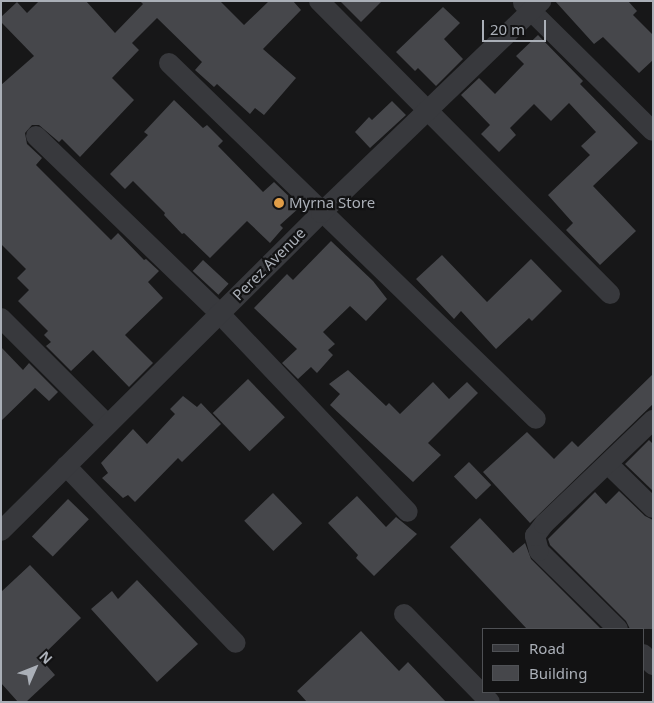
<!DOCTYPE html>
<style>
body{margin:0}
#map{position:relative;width:654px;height:703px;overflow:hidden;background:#171718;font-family:"Noto Sans",sans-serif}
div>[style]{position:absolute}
.building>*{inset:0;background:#46474b;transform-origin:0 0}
.street>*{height:20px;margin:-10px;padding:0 10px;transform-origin:10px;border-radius:10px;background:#38393d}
.dots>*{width:14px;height:14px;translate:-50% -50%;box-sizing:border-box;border:2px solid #121213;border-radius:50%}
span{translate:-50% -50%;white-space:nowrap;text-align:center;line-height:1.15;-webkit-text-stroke:4.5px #121213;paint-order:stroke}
.poi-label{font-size:15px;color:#aaafb7}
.left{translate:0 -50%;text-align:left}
.street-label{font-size:15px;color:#aaafb7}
.frame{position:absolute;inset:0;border:2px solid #aaafb7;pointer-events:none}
.legend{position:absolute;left:482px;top:628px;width:162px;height:65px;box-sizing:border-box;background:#121213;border:1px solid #4f5155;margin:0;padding:6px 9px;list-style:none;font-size:15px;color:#aaafb7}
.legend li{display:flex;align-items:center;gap:10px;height:25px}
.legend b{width:25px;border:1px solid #4f5155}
.north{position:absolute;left:10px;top:643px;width:50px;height:50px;-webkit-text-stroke:4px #121213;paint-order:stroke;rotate:46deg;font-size:14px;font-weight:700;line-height:20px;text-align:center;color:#aaafb7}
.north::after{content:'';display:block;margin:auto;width:18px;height:22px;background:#aaafb7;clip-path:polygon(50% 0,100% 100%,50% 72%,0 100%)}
.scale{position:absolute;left:482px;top:20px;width:64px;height:22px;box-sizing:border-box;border:2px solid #aaafb7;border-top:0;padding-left:6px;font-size:15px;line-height:18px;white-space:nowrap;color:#aaafb7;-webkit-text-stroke:4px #121213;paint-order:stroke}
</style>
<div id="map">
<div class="building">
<div style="clip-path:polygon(39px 1px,86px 1px,115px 33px,143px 4px,140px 1px,220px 1px,244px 25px,269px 1px,293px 1px,301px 10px,263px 49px,296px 78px,264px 115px,255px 108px,250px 114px,217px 84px,214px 87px,195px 70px,202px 62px,157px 18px,132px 43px,139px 50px,112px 78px,134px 100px,80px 157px,62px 139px,59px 142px,39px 125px,32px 125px,25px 133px,27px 144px,42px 158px,36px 165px,111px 240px,118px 233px,144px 260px,146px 259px,159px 271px,148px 282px,163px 298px,125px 335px,153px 363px,129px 387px,93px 350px,71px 371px,46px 346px,51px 342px,44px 335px,48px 331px,18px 301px,29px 290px,17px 278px,26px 269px,1px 244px,1px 85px,34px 56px,1px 22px,1px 17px,17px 2px,27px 13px)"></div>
<div style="clip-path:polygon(340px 1px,382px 1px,361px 22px)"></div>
<div style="clip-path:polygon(555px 1px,628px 1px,637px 11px,633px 15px,653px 35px,653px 60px,639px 73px,603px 37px,594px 44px)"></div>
<div style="clip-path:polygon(443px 7px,460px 23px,444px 39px,463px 59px,436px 86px,418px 68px,415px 71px,396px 52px)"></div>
<div style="clip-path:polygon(538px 35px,583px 81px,580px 84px,638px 143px,593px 186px,636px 231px,600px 265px,566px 230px,573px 223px,548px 195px,590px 155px,581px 146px,596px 132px,569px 103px,551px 121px,534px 104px,510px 128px,516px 135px,499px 152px,481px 134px,490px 125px,461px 95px,479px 78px,495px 94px,524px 64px,516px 56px)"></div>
<div style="clip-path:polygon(174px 100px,203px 128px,207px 125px,223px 141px,218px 146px,263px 192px,274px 182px,300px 207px,280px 225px,283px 228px,270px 243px,247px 221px,210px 258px,184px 233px,182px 234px,164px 215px,165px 213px,133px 181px,125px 189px,110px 174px,148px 135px,144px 132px)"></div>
<div style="clip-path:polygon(392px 101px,406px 115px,370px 148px,355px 132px,369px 117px,372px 120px)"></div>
<div style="clip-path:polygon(331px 241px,373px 281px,387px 299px,366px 321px,350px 306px,323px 332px,335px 344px,328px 350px,333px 355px,317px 373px,311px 367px,298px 379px,282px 363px,297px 349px,254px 308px,287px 274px,293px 280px)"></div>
<div style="clip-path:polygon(442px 255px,487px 302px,531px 259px,562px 291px,532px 321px,529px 318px,496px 349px,461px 311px,454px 319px,416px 279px)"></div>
<div style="left:203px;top:260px;width:35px;height:15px;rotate:43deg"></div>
<div style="clip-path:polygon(1px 347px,23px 370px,29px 363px,58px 392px,49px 401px,35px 388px,1px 421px)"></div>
<div style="clip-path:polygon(348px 370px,386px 406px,389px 403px,400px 414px,433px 382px,449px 399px,467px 382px,478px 393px,428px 443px,441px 455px,413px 482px,330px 405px,340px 394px,329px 384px)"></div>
<div style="clip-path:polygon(653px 374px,653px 404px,530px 523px,483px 472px,527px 432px,554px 459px,572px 441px,578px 447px)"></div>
<div style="left:248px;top:379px;width:53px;height:49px;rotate:46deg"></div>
<div style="clip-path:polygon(183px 396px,197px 407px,201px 403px,221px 424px,182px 462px,178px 458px,135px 502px,128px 495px,123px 498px,102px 478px,108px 473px,101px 463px,133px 429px,147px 444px,175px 414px,170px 409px)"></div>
<div style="clip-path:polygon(649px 440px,653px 444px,653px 491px,625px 464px)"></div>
<div style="left:469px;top:462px;width:32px;height:21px;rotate:46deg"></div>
<div style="clip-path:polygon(619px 491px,645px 516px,653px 520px,653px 629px,630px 629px,626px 621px,550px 545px,548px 539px,595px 492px,606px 504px)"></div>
<div style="left:273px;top:493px;width:42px;height:40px;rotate:46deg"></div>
<div style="clip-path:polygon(357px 496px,386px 527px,396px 517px,417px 534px,374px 576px,356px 558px,358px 555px,328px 523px)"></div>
<div style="left:68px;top:499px;width:29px;height:52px;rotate:44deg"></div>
<div style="clip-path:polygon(480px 518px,513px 553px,525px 543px,531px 559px,601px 629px,527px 629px,450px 547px)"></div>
<div style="clip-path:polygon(30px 565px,81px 618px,40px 658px,55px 675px,26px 702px,18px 702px,1px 683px,1px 592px)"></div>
<div style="clip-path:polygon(137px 580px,198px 644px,157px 682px,91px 609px,112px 591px,118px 599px)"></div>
<div style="clip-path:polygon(361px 631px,399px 671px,408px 662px,446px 702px,307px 702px,297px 691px)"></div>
</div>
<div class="street">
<div style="left:319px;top:1px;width:413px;rotate:45.2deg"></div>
<div style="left:523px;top:3px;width:182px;rotate:44.6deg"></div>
<div style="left:169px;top:63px;width:511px;rotate:44.13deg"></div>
<div style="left:36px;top:136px;width:255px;rotate:44deg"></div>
<div style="left:219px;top:313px;width:274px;rotate:46.5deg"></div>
<div style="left:1px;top:318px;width:150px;rotate:45deg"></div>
<div style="left:608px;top:464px;width:63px;rotate:44.4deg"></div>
<div style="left:66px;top:466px;width:245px;rotate:46.2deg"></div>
<div style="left:1px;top:531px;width:451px;rotate:-44.8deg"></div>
<div style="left:321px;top:213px;width:306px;rotate:-43.9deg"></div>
<div style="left:404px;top:614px;width:123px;rotate:45.7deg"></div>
<div style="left:618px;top:629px;width:111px;rotate:-135.4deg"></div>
<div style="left:539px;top:551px;width:16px;rotate:-105deg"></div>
<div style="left:535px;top:536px;width:15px;rotate:-53deg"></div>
<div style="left:544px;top:524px;width:151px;rotate:-43.7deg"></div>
<div style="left:643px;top:654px;width:15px;rotate:48deg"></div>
</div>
<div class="dots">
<div style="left:279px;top:203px;background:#e09d47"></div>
</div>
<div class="poi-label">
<span class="left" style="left:289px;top:203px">Myrna Store</span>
</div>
<div class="street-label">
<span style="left:269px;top:264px;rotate:-45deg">Perez Avenue</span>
</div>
<div class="frame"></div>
<ul class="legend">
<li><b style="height:6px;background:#38393d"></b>Road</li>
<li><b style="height:14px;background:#46474b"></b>Building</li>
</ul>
<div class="north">N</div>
<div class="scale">20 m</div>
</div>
